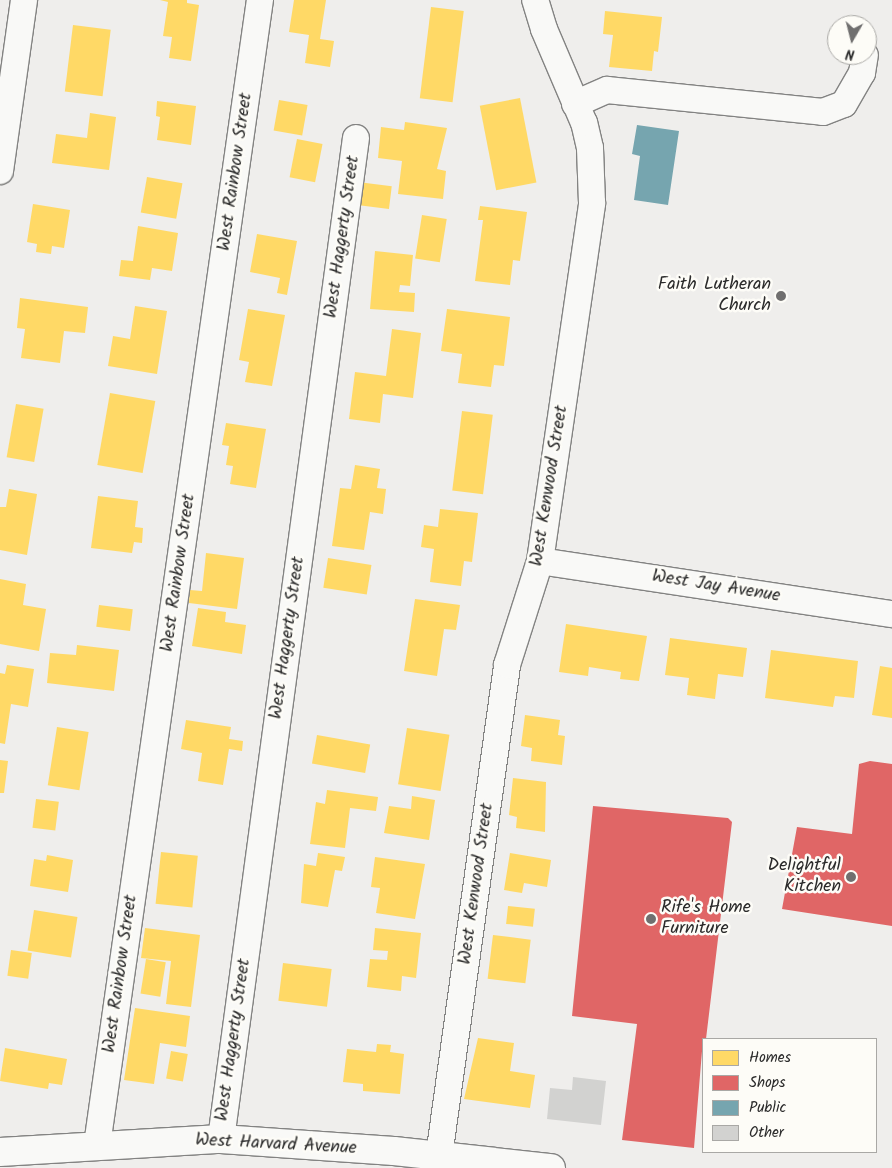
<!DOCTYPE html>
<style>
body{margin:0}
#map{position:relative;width:892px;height:1168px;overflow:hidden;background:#efeeec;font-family:Kalam,sans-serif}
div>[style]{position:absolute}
.homes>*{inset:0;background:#ffd966;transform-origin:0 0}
.shops>*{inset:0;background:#e06666}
.public>*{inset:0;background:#76a5af}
.building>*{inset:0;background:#d2d2d0}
.roads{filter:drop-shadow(1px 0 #838382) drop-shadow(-1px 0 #838382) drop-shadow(0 1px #838382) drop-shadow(0 -1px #838382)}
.street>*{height:26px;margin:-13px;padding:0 13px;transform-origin:13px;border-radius:13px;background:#f9f9f7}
.secondary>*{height:28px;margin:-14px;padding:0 14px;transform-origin:14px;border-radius:14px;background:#f9f9f7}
.dots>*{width:14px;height:14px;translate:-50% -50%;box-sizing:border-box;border:2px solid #fdfcf7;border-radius:50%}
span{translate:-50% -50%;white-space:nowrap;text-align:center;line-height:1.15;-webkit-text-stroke:5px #fdfcf7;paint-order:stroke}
.street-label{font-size:18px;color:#2b2b2b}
.poi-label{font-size:18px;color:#2b2b2b}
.right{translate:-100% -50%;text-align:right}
.left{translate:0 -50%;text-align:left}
.legend{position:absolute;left:702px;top:1038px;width:175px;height:115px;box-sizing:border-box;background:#fdfcf7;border:1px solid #a9a8a5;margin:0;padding:6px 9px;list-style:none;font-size:15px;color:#2b2b2b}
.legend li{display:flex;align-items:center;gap:10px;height:25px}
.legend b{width:25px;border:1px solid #a9a8a5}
.north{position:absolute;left:827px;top:15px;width:50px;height:50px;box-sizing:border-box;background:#fdfcf7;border:1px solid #a9a8a5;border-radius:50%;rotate:188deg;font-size:14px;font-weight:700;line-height:20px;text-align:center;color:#2b2b2b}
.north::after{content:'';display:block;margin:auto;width:18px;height:22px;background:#706f6f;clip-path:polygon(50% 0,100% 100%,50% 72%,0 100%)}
</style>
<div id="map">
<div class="homes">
<div style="clip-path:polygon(160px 0,187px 0,187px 3px,199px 5px,191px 61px,169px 58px,172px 37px,163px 36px,168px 2px)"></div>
<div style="clip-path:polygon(294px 0,326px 0,320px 39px,334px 41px,330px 67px,305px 63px,309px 35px,289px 32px)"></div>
<div style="left:431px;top:7px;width:33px;height:92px;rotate:7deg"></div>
<div style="clip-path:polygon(605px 11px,662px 17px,658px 52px,654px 51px,652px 71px,609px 67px,613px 35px,603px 34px)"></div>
<div style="left:73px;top:25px;width:38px;height:67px;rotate:7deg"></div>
<div style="left:520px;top:98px;width:86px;height:41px;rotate:79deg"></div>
<div style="left:279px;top:100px;width:29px;height:31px;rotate:10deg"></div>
<div style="clip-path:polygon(157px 101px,196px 106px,191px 145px,157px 140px,160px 117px,156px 116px)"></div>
<div style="clip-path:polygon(90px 113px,116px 117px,109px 170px,52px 163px,56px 134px,87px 138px)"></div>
<div style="clip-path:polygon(405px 122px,447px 128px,437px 169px,446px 171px,443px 199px,398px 194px,402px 161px,378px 158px,381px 127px,404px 130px)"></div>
<div style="left:297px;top:139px;width:26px;height:39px;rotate:11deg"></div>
<div style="left:147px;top:177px;width:36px;height:36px;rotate:10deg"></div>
<div style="left:358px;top:182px;width:34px;height:23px;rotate:7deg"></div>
<div style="clip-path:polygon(33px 204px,70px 210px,64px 248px,52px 246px,51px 254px,36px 252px,37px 244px,27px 242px)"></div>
<div style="clip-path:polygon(480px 206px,527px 212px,520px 261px,513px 260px,510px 285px,475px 281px,483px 220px,478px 220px)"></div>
<div style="left:422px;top:215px;width:25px;height:44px;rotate:9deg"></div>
<div style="clip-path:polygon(138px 226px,178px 233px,172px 271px,152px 268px,150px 280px,119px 276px,121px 260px,133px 261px)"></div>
<div style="clip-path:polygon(257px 234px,297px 241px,287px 295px,277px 293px,280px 278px,250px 272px)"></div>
<div style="clip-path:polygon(375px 251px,413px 255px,410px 286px,400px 285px,399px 292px,415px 293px,414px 312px,370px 309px)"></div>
<div style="clip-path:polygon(20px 298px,88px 307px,85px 333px,64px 331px,60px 363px,21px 358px,25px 329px,17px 328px)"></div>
<div style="clip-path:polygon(135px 306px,167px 311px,157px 374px,108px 366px,113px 336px,130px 339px)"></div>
<div style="clip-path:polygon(248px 309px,285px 315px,272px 386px,245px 382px,249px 362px,239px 360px)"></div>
<div style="clip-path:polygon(447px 309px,510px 317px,504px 366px,494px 365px,491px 387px,458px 383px,462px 354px,441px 351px)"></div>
<div style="clip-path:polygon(392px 329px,421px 333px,413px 398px,383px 394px,380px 423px,349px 419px,355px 372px,386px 376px)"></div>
<div style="left:110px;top:393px;width:46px;height:73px;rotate:10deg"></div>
<div style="left:16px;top:404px;width:28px;height:54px;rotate:10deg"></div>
<div style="left:462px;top:411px;width:31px;height:80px;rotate:7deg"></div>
<div style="clip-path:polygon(226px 423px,266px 429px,256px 488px,230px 484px,233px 466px,226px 465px,229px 446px,222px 445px)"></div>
<div style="clip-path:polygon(355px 465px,380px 469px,377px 488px,386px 489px,383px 514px,370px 512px,364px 550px,332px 546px,340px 488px,351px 489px)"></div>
<div style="clip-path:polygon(9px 489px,37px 494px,27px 555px,0 550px,0 507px,6px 507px)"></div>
<div style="clip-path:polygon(98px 496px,138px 501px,135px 527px,143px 528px,142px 543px,134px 542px,132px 553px,91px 548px)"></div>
<div style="clip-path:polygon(440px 509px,478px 513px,472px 562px,464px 561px,461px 586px,430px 582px,434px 549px,421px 547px,424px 525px,438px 527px)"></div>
<div style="clip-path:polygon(206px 553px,244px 558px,237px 609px,189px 603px,190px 590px,202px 591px)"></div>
<div style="left:328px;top:558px;width:44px;height:30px;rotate:9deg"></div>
<div style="clip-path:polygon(0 579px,26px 584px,23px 605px,46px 609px,39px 651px,0 644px)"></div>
<div style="clip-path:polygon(415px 599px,460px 605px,456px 630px,444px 629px,437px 676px,404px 671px)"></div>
<div style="left:99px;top:605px;width:34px;height:22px;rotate:7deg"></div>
<div style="clip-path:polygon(198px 608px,226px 612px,225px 622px,246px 625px,242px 654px,192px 646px)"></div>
<div style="clip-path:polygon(566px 624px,647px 636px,639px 681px,620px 679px,621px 672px,589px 667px,588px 676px,559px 672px)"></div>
<div style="clip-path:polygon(670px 638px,747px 648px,743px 677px,718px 674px,715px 699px,687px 695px,689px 678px,665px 675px)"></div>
<div style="clip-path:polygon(77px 645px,119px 650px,114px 691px,47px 683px,50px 653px,76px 655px)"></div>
<div style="clip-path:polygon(771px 650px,858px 661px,854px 698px,835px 696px,833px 707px,765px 698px)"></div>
<div style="clip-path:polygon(7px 665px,34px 669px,28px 707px,11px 704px,5px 744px,0 743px,0 673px,5px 674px)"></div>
<div style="clip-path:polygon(880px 666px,892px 668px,892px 718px,872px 715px)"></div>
<div style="clip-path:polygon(525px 715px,560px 720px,558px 735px,565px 736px,562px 765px,531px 761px,532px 748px,521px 746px)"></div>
<div style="clip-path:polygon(186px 720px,231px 727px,229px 739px,243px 741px,242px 751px,229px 749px,223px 785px,198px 781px,202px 753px,181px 749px)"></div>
<div style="left:57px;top:727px;width:32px;height:59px;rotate:9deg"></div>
<div style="left:407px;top:728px;width:43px;height:57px;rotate:9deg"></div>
<div style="left:317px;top:735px;width:54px;height:29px;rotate:10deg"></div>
<div style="clip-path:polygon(0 760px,8px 761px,4px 793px,0 793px)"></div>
<div style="clip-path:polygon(513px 778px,546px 782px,545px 832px,516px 828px,517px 817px,509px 815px)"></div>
<div style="clip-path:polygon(327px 790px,378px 797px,376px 811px,350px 808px,345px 848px,310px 844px,316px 802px,325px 804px)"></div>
<div style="clip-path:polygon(412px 796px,435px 800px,429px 840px,384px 833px,389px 806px,411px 809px)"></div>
<div style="left:36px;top:799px;width:23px;height:29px;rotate:7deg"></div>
<div style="left:161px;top:852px;width:37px;height:52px;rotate:6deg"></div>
<div style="clip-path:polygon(318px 853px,345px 857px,342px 871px,335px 870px,328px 907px,301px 903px,304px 864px,316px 866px)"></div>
<div style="clip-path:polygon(510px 853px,551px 860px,547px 887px,524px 883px,522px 893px,504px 890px)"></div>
<div style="clip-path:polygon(47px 855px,73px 860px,68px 892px,30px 886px,34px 859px,46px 861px)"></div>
<div style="clip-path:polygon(375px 857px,425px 864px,415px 919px,376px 913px,380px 888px,371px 887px)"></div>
<div style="left:508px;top:906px;width:27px;height:18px;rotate:6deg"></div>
<div style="left:34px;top:910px;width:44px;height:41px;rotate:9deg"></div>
<div style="clip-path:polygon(145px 928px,200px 935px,191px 1007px,166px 1004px,171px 961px,141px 958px)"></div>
<div style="clip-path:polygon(375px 928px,421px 933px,416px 978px,402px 976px,401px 991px,367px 987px,370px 959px,387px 960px,388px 951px,373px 950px)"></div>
<div style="left:493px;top:935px;width:38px;height:44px;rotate:7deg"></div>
<div style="left:11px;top:950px;width:21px;height:26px;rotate:8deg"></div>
<div style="left:146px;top:959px;width:20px;height:35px;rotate:9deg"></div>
<div style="left:283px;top:963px;width:49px;height:38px;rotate:7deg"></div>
<div style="clip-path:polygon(135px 1008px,190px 1016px,186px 1047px,160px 1043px,154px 1084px,124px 1080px)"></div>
<div style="clip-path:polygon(478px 1038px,514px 1043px,510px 1071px,535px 1075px,530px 1108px,464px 1099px)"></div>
<div style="clip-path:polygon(377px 1044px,391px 1045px,390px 1052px,404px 1054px,400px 1094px,363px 1091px,363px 1084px,343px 1082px,347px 1049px,376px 1052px)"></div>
<div style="clip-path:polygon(5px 1048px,67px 1059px,62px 1085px,49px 1083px,48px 1089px,0 1081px)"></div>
<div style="left:171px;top:1051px;width:17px;height:28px;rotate:10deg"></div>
</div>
<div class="shops">
<div style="clip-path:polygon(870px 761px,892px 764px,892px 926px,782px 909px,797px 827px,852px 834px,859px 764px)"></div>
<div style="clip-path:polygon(593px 806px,728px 818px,732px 822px,706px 1039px,703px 1039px,694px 1148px,622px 1140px,637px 1024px,572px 1016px)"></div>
</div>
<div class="public">
<div style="clip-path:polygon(637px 125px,679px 131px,668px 205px,634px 200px,640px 156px,632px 154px)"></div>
</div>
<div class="building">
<div style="clip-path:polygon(573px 1077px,606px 1081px,601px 1125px,547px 1119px,550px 1088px,572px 1090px)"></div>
</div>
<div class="roads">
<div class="street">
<div style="left:575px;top:104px;width:35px;rotate:-24deg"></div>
<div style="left:607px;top:90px;width:217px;rotate:5.8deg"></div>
<div style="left:823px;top:112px;width:22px;rotate:-21deg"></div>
<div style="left:844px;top:104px;width:36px;rotate:-60deg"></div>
<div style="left:862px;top:73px;width:18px;rotate:-81deg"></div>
<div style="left:0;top:171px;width:173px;rotate:-82deg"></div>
<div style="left:540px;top:561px;width:356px;rotate:8.6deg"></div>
<div style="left:221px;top:1139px;width:1010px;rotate:-82.32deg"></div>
<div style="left:97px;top:1145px;width:1157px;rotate:-81.9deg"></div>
<div style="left:439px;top:1156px;width:496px;rotate:-82.1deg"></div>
<div style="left:507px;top:665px;width:109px;rotate:-72.4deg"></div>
<div style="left:540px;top:561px;width:362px;rotate:-81.7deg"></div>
<div style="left:592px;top:203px;width:55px;rotate:-92.1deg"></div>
<div style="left:590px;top:148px;width:26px;rotate:-103deg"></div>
<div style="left:584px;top:123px;width:102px;rotate:-113.1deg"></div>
<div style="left:544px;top:29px;width:30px;rotate:-107deg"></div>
</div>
<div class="secondary">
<div style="left:0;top:1152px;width:221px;rotate:-3.4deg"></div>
<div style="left:221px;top:1139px;width:173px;rotate:4deg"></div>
<div style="left:394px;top:1151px;width:158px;rotate:6.2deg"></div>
</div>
</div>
<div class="dots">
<div style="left:781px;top:296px;background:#706f6f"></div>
<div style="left:851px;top:877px;background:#706f6f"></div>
<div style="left:651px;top:919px;background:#706f6f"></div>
</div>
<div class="street-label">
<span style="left:236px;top:172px;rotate:-82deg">West Rainbow Street</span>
<span style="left:343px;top:237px;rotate:-82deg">West Haggerty Street</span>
<span style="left:550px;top:486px;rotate:-81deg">West Kenwood Street</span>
<span style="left:179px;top:573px;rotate:-82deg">West Rainbow Street</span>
<span style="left:716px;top:587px;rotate:9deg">West Jay Avenue</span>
<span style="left:288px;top:638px;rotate:-82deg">West Haggerty Street</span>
<span style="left:477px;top:884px;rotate:-82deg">West Kenwood Street</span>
<span style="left:121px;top:974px;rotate:-82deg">West Rainbow Street</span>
<span style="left:234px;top:1040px;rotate:-82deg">West Haggerty Street</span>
<span style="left:276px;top:1145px;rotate:3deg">West Harvard Avenue</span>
</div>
<div class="poi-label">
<span class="right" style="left:771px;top:296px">Faith Lutheran<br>Church</span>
<span class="right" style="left:841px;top:877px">Delightful<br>Kitchen</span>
<span class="left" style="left:661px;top:919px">Rife's Home<br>Furniture</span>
</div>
<ul class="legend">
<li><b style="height:14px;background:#ffd966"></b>Homes</li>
<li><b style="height:14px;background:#e06666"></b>Shops</li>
<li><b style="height:14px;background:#76a5af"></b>Public</li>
<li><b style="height:14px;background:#d2d2d0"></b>Other</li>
</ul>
<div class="north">N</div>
</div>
